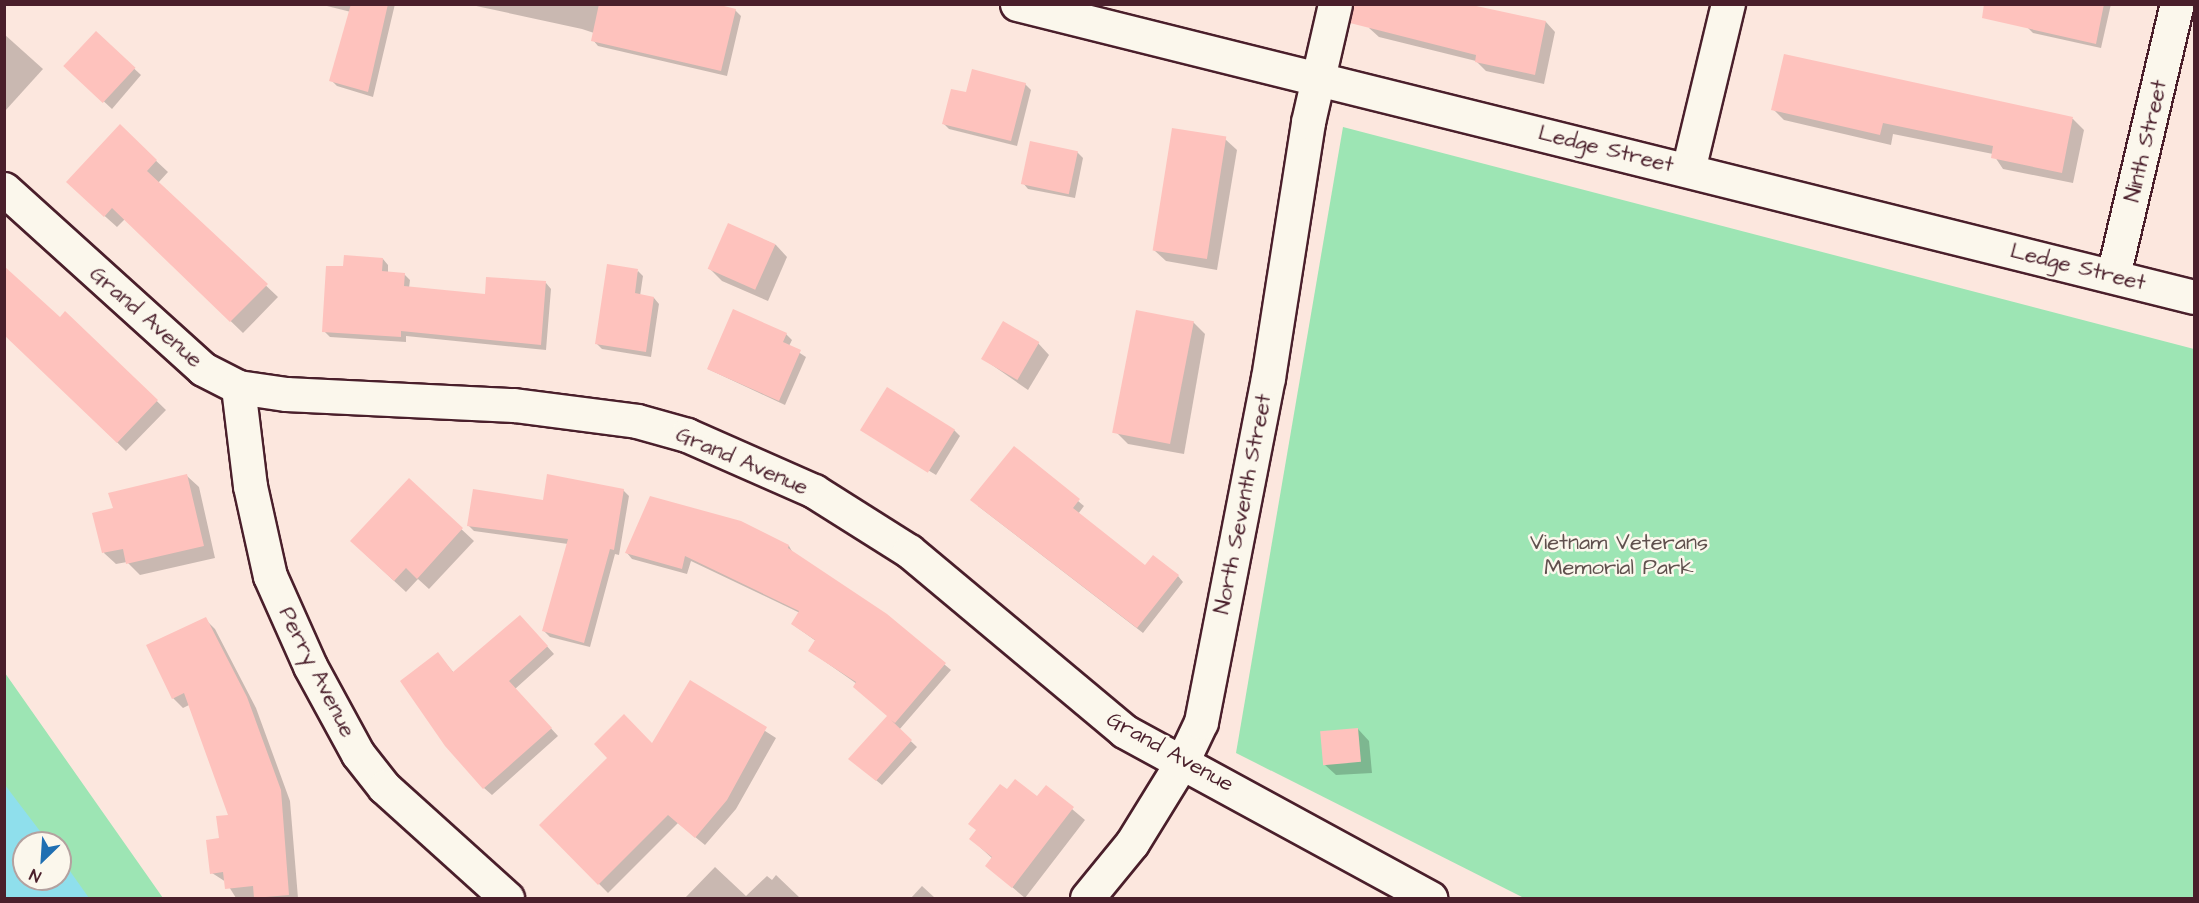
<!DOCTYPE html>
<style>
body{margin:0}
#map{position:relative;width:2199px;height:903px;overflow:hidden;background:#fce7de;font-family:"Architects Daughter",sans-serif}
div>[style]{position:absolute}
.green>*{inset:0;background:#9de5b4}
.water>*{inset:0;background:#8fdfec}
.shadow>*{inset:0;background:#0003}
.building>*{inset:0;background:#fec2bd;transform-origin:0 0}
.roads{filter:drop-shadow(2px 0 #4a1f2b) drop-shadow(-2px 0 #4a1f2b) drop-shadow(0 2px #4a1f2b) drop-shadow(0 -2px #4a1f2b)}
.minor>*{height:33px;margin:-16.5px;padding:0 16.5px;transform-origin:16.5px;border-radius:16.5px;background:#fbf7ec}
.tertiary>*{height:33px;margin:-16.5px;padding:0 16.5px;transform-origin:16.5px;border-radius:16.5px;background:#fbf7ec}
span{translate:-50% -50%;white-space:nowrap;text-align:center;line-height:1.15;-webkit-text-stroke:5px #fbf7ec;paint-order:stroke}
.street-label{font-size:22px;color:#4a1f2b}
.park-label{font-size:22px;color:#5f504d}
.frame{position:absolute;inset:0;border:6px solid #4a1f2b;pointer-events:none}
.north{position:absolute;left:12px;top:831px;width:60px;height:60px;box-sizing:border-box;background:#fbf7ec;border:2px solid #b4a19f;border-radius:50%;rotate:205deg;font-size:16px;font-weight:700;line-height:24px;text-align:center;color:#4a1f2b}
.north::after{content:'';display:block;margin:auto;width:21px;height:27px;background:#1f6fb2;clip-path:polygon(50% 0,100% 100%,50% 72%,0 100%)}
</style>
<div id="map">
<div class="green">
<div style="clip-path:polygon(1343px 127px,2194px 349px,2194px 898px,1524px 898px,1236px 753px)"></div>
<div style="clip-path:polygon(evenodd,5px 673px,163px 898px,5px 898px,5px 673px,24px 843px,60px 843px,60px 879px,24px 879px,24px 843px)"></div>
</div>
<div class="water">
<div style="clip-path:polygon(5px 785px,49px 843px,24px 843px,24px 879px,60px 879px,60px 857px,89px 898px,5px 898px)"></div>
</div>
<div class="shadow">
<div style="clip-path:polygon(319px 4px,395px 4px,373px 97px,337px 86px,331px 80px,351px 12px)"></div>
<div style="clip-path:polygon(467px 4px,709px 4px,735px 10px,741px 16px,727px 76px,598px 46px,593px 40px,594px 33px,582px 29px)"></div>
<div style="clip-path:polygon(1459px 4px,1546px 22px,1555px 32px,1544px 84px,1486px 71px,1476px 61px,1379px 37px,1369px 28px)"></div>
<div style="clip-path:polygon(2032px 4px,2111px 4px,2101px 48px,2033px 33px,2027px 27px)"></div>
<div style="clip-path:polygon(96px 33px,141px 75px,112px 109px,71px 71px)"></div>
<div style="clip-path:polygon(4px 34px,43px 69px,5px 111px,4px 111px)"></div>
<div style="clip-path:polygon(1025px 84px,1031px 90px,1017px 146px,949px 129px,943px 123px)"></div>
<div style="clip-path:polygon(1773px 109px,2073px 119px,2084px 130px,2073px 183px,2003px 169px,1993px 154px,1893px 134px,1891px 145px,1784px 120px)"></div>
<div style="clip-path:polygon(120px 127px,168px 172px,158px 183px,278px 297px,243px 333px,125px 219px,117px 227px,80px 194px)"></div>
<div style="clip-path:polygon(1225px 139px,1237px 150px,1217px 270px,1166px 261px,1154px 250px)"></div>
<div style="clip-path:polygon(1077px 152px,1083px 158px,1075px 198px,1028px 189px,1023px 183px)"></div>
<div style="clip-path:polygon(729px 225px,776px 245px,787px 257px,768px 301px,722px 281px,710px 269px)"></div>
<div style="clip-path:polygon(383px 259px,388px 265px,388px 273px,404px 274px,410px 280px,409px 288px,486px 296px,546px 283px,551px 289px,546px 350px,406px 336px,406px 342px,330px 337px,324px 331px,345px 268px)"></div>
<div style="clip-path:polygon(638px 271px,643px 276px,640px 296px,654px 298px,659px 304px,651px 357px,602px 349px,596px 343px)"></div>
<div style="clip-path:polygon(66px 313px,166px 410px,126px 451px,4px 333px,60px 319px)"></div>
<div style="clip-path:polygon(1193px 322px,1205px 334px,1184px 454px,1128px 444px,1116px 432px)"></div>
<div style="clip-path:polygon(786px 334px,792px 340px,789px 346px,806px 357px,785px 405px,708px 369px)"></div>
<div style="clip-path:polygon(1038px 343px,1049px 355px,1028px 390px,982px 358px)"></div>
<div style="clip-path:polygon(862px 430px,954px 430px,960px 436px,936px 475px)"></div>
<div style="clip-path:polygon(1014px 448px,1084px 506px,1078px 514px,1145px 567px,1178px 576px,1183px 582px,1143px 633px,978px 506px)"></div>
<div style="clip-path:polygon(187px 476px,199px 487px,215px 558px,140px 575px,127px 562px,116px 564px,104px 553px,114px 510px)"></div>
<div style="clip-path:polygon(409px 480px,474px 541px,429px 589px,418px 579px,406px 592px,364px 553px)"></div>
<div style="clip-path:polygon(623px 490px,629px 496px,619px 555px,615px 554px,590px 647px,550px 637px,544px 631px,568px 544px,474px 531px,468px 525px,544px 502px)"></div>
<div style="clip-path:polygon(789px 546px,793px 553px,886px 615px,951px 670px,899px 730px,917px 747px,882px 785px,856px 764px,888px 716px,857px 684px,810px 651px,816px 641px,792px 624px,800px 613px,691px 561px,687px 574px,632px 559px,627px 553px)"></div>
<div style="clip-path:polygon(205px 619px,215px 629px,256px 708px,290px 801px,298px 898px,236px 898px,226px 882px,212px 873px,230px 817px,189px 705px,183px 708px,173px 698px)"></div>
<div style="clip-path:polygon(527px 624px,554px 654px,515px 689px,558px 736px,492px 795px,484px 788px,438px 654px,454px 673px)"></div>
<div style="clip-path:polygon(690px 682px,776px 738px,736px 809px,705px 845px,678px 823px,608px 893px,541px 825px,652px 745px)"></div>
<div style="clip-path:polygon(1358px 729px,1369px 741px,1372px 773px,1336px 775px,1324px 764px)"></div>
<div style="clip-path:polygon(1046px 787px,1085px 820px,1025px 898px,987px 866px,993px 859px,971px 839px,1037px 798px)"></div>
<div style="clip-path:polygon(715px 867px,746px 896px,767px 876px,772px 880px,776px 875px,800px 898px,685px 898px)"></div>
<div style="clip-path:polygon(922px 886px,935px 898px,911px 898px)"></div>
</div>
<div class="building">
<div style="clip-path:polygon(351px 4px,388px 4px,368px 92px,329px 81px)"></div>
<div style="clip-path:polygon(599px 4px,716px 4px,736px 9px,721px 71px,591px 41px)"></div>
<div style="clip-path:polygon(1353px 4px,1467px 4px,1546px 21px,1535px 75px,1475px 62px,1476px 55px,1350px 23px)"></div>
<div style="clip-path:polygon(1984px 4px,2104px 4px,2096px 44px,1982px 18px)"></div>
<div style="left:96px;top:31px;width:54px;height:48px;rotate:43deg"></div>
<div style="clip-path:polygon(1784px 54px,2073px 117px,2062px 173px,1991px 158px,1993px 146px,1883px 123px,1880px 135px,1771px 110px)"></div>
<div style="clip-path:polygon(972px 69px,1026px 83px,1011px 141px,942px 124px,951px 89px,966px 92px)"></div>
<div style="clip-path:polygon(120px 124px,157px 160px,147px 171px,268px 284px,230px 322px,112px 208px,104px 217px,66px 182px)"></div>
<div style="left:1172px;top:128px;width:55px;height:124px;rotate:9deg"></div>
<div style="left:1030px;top:141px;width:49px;height:44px;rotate:12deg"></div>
<div style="left:728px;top:223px;width:52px;height:50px;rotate:24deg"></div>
<div style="clip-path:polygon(344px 255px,383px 258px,382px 271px,405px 273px,404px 286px,485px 294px,486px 277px,546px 281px,541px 345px,401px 331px,401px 337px,322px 332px,326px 266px,343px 266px)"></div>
<div style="clip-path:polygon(607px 264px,638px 269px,635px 293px,654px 297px,646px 352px,595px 344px)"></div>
<div style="clip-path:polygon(4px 266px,60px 317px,65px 311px,158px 400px,117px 443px,4px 335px)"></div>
<div style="clip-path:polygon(733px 309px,787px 333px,783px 342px,801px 350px,779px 401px,707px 369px)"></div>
<div style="left:1136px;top:310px;width:59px;height:125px;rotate:11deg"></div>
<div style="left:1003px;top:321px;width:42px;height:44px;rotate:30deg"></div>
<div style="left:887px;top:387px;width:80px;height:51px;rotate:32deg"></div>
<div style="clip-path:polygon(1014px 446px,1080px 499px,1073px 508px,1145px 565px,1153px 555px,1179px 575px,1137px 628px,970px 500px)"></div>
<div style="clip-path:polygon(187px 474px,204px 546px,126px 564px,123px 549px,102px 553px,92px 513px,113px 508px,108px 493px)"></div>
<div style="clip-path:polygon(547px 474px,624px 489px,614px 550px,610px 549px,584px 643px,542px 631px,568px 539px,467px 526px,473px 489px,543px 500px)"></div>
<div style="clip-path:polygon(409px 478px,463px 528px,417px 579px,406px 568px,394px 581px,350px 541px)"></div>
<div style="clip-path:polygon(650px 496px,741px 521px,789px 545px,788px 548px,887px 614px,946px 663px,895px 723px,891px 720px,912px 740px,876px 781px,848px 759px,887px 716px,853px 687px,856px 682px,808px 651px,815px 640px,791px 624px,799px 611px,685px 556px,682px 569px,625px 553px)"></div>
<div style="clip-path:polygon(520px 615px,548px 646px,509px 681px,552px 728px,483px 789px,445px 746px,400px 681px,438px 652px,453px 672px)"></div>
<div style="clip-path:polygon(206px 617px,247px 697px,281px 790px,289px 895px,254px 898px,253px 886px,225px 889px,223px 872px,210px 874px,206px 840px,219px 838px,216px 816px,228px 815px,184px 693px,172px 699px,146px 645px)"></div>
<div style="clip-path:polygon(690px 680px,767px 727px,727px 800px,695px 838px,668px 815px,598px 885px,539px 825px,607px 758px,594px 744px,624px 714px,652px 743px)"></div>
<div style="left:1358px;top:728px;width:34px;height:38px;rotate:85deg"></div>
<div style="clip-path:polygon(1015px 779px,1037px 796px,1046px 785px,1074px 807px,1012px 888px,985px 866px,992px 857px,969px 839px,976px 830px,968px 824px,1000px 784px,1007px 789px)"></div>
</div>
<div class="roads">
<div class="minor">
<div style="left:1688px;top:170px;width:171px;rotate:-76.5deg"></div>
<div style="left:4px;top:189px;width:268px;rotate:42.1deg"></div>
<div style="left:203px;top:369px;width:39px;rotate:27deg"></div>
<div style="left:238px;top:387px;width:49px;rotate:8.3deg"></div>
<div style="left:286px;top:394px;width:228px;rotate:2.8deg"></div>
<div style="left:514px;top:405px;width:124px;rotate:7.4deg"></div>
<div style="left:637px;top:421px;width:52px;rotate:15.6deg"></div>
<div style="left:687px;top:435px;width:139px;rotate:23.8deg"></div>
<div style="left:814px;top:491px;width:112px;rotate:32.3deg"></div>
<div style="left:909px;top:551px;width:280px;rotate:39.9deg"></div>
<div style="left:1124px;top:731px;width:349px;rotate:28.6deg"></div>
<div style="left:2113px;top:276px;width:279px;rotate:-76.8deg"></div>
<div style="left:238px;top:387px;width:100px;rotate:83.1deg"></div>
<div style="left:250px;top:486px;width:92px;rotate:77.5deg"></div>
<div style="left:270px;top:576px;width:98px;rotate:66deg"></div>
<div style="left:310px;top:666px;width:100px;rotate:61.4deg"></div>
<div style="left:358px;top:754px;width:42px;rotate:51.8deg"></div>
<div style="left:384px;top:787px;width:166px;rotate:42.1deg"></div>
<div style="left:1087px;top:898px;width:71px;rotate:-50.7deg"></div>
<div style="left:1132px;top:843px;width:95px;rotate:-58.3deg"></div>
<div style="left:1182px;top:762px;width:44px;rotate:-64.6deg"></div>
<div style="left:1201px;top:722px;width:350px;rotate:-79deg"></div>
<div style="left:1268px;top:378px;width:259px;rotate:-81.1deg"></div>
<div style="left:1308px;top:122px;width:121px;rotate:-77.1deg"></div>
</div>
<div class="tertiary">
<div style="left:1017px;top:4px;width:1213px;rotate:13.98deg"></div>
</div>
</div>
<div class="street-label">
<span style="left:2146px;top:141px;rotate:-77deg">Ninth Street</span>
<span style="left:1606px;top:149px;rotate:14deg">Ledge Street</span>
<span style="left:2078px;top:267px;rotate:14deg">Ledge Street</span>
<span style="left:146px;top:317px;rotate:41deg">Grand Avenue</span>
<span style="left:742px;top:461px;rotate:23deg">Grand Avenue</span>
<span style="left:1243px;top:504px;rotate:-79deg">North Seventh Street</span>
<span style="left:317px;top:672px;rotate:63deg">Perry Avenue</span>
<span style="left:1170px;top:752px;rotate:29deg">Grand Avenue</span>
</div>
<div class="park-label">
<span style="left:1619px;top:555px">Vietnam Veterans<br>Memorial Park</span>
</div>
<div class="frame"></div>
<div class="north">N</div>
</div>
